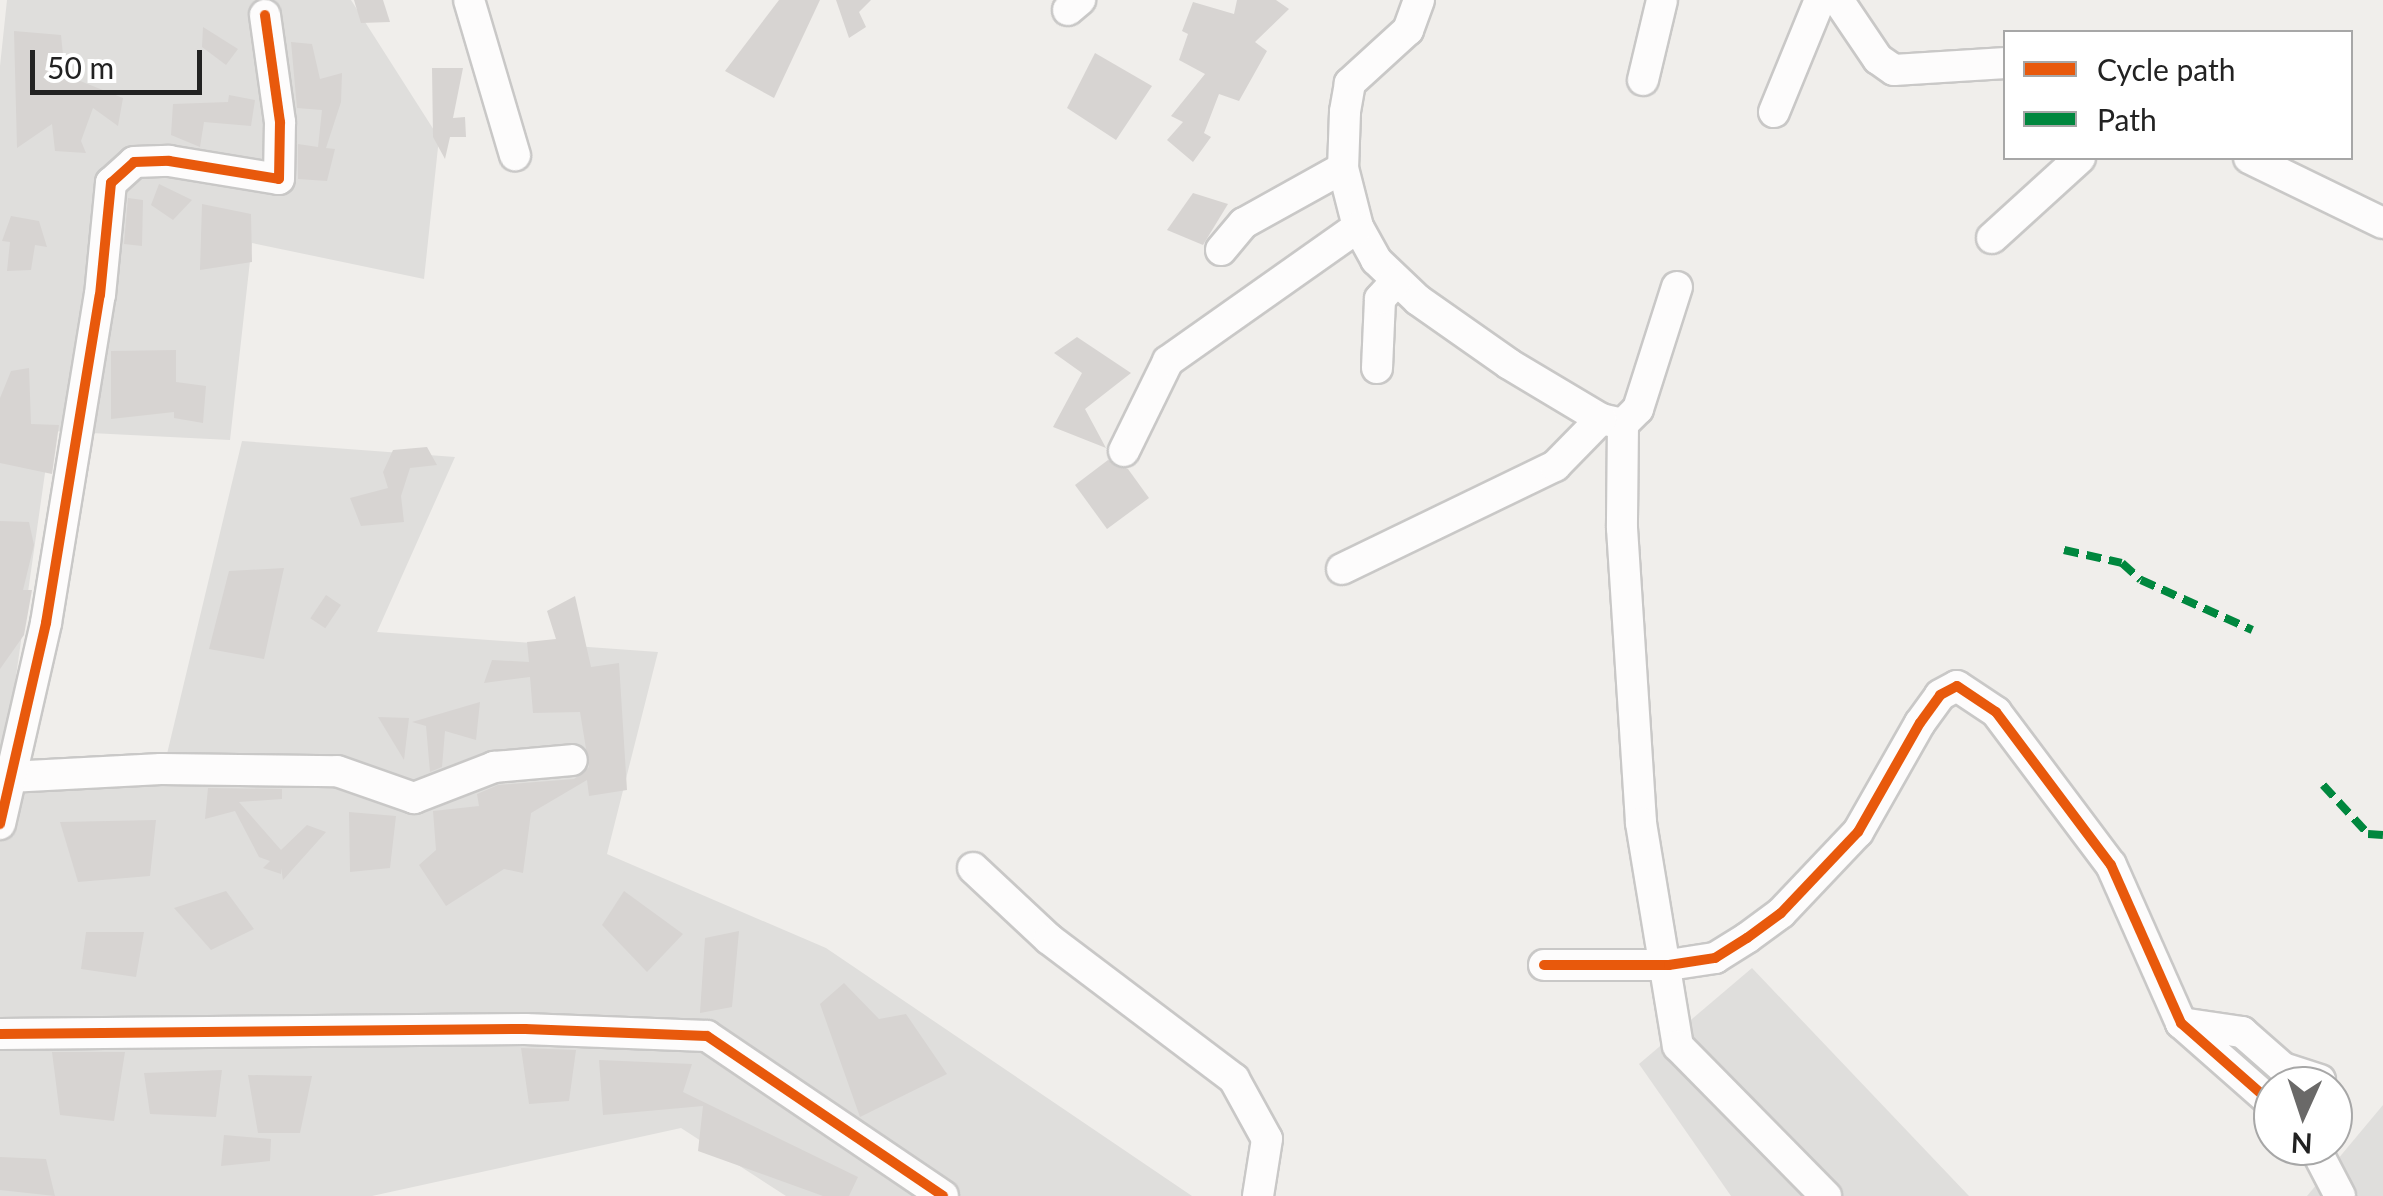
<!DOCTYPE html>
<style>
body{margin:0}
#map{position:relative;width:2383px;height:1196px;overflow:hidden;background:#f0eeeb;font-family:Lato,sans-serif}
div>[style]{position:absolute}
.residential>*{inset:0;background:#dfdedc}
.building>*{inset:0;background:#d7d4d2;transform-origin:0 0}
.roads{filter:drop-shadow(2px 0 #c9c8c7) drop-shadow(-2px 0 #c9c8c7) drop-shadow(0 2px #c9c8c7) drop-shadow(0 -2px #c9c8c7)}
.minor>*{height:30px;margin:-15px;padding:0 15px;transform-origin:15px;border-radius:15px;background:#fdfcfc}
.quiet>*{height:8px;margin-top:-4px;transform-origin:0;background:repeating-linear-gradient(90deg,#00873e 0 15px,transparent 0 23px)}
.cycleway>*{height:10px;margin:-5px;padding:0 5px;transform-origin:5px;border-radius:5px;background:#e8590c}
span{translate:-50% -50%;white-space:nowrap;text-align:center;line-height:1.15;-webkit-text-stroke:8px #fff;paint-order:stroke}
.legend{position:absolute;left:2003px;top:30px;width:350px;height:130px;box-sizing:border-box;background:#fff;border:2px solid #a7a7a7;margin:0;padding:12px 18px;list-style:none;font-size:30px;color:#222}
.legend li{display:flex;align-items:center;gap:20px;height:50px}
.legend b{width:50px;border:2px solid #a7a7a7}
.north{position:absolute;left:2253px;top:1066px;width:100px;height:100px;box-sizing:border-box;background:#fff;border:2px solid #a7a7a7;border-radius:50%;rotate:183deg;font-size:28px;font-weight:700;line-height:40px;text-align:center;color:#222}
.north::after{content:'';display:block;margin:auto;width:35px;height:45px;background:#6a6968;clip-path:polygon(50% 0,100% 100%,50% 72%,0 100%)}
.scale{position:absolute;left:30px;top:50px;width:172px;height:45px;box-sizing:border-box;border:5px solid #222;border-top:0;padding-left:12px;font-size:30px;line-height:35px;white-space:nowrap;color:#222;-webkit-text-stroke:8px #fff;paint-order:stroke}
</style>
<div id="map">
<div class="residential">
<div style="clip-path:polygon(7px 0,351px 0,439px 138px,424px 279px,252px 243px,230px 440px,51px 431px,4px 760px,166px 758px,242px 441px,455px 457px,377px 632px,658px 652px,607px 854px,826px 948px,1192px 1196px,786px 1196px,681px 1128px,372px 1196px,0 1196px,0 66px)"></div>
<div style="clip-path:polygon(1752px 968px,1969px 1196px,1731px 1196px,1639px 1064px)"></div>
<div style="clip-path:polygon(2383px 1105px,2383px 1196px,2307px 1196px)"></div>
</div>
<div class="building">
<div style="clip-path:polygon(354px 0,383px 0,390px 22px,361px 23px)"></div>
<div style="clip-path:polygon(779px 0,820px 0,774px 98px,725px 71px)"></div>
<div style="clip-path:polygon(836px 0,871px 0,859px 12px,866px 27px,849px 38px)"></div>
<div style="clip-path:polygon(1237px 0,1276px 0,1289px 9px,1255px 42px,1267px 51px,1239px 101px,1219px 94px,1204px 133px,1211px 137px,1193px 162px,1167px 140px,1183px 122px,1171px 116px,1205px 74px,1179px 60px,1188px 34px,1182px 31px,1193px 2px,1234px 14px)"></div>
<div style="clip-path:polygon(203px 27px,238px 49px,226px 65px,202px 47px)"></div>
<div style="clip-path:polygon(14px 31px,61px 35px,65px 75px,123px 98px,118px 126px,93px 108px,81px 141px,86px 153px,55px 151px,52px 124px,17px 148px)"></div>
<div style="clip-path:polygon(291px 42px,312px 44px,320px 79px,342px 73px,341px 102px,326px 148px,335px 149px,327px 181px,298px 179px,298px 144px,318px 147px,322px 110px,297px 108px)"></div>
<div style="clip-path:polygon(1095px 53px,1152px 86px,1116px 140px,1067px 108px)"></div>
<div style="clip-path:polygon(432px 68px,463px 68px,453px 118px,465px 117px,466px 137px,450px 137px,445px 159px,433px 137px)"></div>
<div style="clip-path:polygon(229px 95px,255px 100px,251px 126px,204px 122px,200px 147px,171px 135px,173px 104px,228px 102px)"></div>
<div style="clip-path:polygon(159px 184px,192px 200px,173px 220px,151px 205px)"></div>
<div style="clip-path:polygon(1193px 193px,1228px 204px,1203px 245px,1167px 230px)"></div>
<div style="clip-path:polygon(128px 198px,143px 200px,142px 246px,124px 244px)"></div>
<div style="clip-path:polygon(202px 204px,251px 214px,252px 262px,200px 270px)"></div>
<div style="clip-path:polygon(11px 216px,39px 221px,47px 247px,35px 245px,31px 270px,7px 271px,10px 242px,2px 241px)"></div>
<div style="clip-path:polygon(1077px 337px,1131px 373px,1085px 409px,1106px 448px,1053px 427px,1082px 373px,1054px 353px)"></div>
<div style="clip-path:polygon(176px 350px,176px 382px,206px 386px,203px 423px,174px 418px,174px 412px,111px 419px,111px 351px)"></div>
<div style="clip-path:polygon(29px 368px,31px 424px,59px 425px,52px 474px,0 463px,0 398px,11px 371px)"></div>
<div style="clip-path:polygon(427px 447px,437px 465px,410px 468px,401px 496px,404px 522px,361px 526px,350px 498px,388px 488px,383px 472px,393px 450px)"></div>
<div style="clip-path:polygon(1108px 460px,1128px 469px,1149px 498px,1107px 529px,1075px 485px)"></div>
<div style="clip-path:polygon(0 521px,29px 522px,34px 545px,23px 590px,32px 590px,24px 635px,0 669px)"></div>
<div style="clip-path:polygon(284px 568px,264px 659px,209px 649px,229px 571px)"></div>
<div style="left:326px;top:595px;width:18px;height:28px;rotate:34deg"></div>
<div style="clip-path:polygon(575px 596px,591px 667px,619px 663px,627px 790px,589px 796px,587px 780px,531px 813px,523px 873px,504px 869px,446px 906px,419px 865px,436px 850px,433px 811px,479px 806px,477px 794px,498px 785px,574px 779px,589px 767px,580px 712px,533px 713px,530px 677px,484px 683px,492px 660px,529px 662px,527px 642px,556px 639px,547px 611px)"></div>
<div style="clip-path:polygon(480px 702px,476px 740px,445px 731px,442px 767px,430px 772px,426px 726px,412px 722px)"></div>
<div style="clip-path:polygon(378px 717px,409px 718px,404px 760px)"></div>
<div style="clip-path:polygon(208px 788px,282px 789px,282px 799px,239px 802px,281px 850px,307px 825px,326px 832px,283px 880px,281px 868px,281px 874px,263px 868px,270px 861px,259px 857px,235px 811px,205px 819px)"></div>
<div style="clip-path:polygon(349px 812px,396px 816px,390px 868px,350px 872px)"></div>
<div style="clip-path:polygon(156px 820px,150px 876px,78px 882px,60px 822px)"></div>
<div style="clip-path:polygon(226px 891px,254px 929px,211px 950px,174px 908px)"></div>
<div style="clip-path:polygon(624px 891px,683px 934px,647px 972px,602px 925px)"></div>
<div style="clip-path:polygon(739px 931px,732px 1007px,700px 1013px,705px 938px)"></div>
<div style="clip-path:polygon(86px 932px,144px 932px,136px 977px,81px 969px)"></div>
<div style="clip-path:polygon(844px 983px,879px 1019px,906px 1014px,947px 1074px,860px 1117px,820px 1004px)"></div>
<div style="clip-path:polygon(521px 1048px,576px 1050px,569px 1101px,529px 1104px)"></div>
<div style="clip-path:polygon(52px 1052px,125px 1052px,114px 1121px,60px 1115px)"></div>
<div style="clip-path:polygon(599px 1060px,692px 1064px,683px 1092px,858px 1177px,849px 1196px,823px 1196px,698px 1151px,703px 1106px,603px 1115px)"></div>
<div style="clip-path:polygon(222px 1070px,216px 1117px,150px 1114px,144px 1073px)"></div>
<div style="clip-path:polygon(248px 1075px,312px 1076px,300px 1133px,258px 1133px)"></div>
<div style="clip-path:polygon(224px 1135px,271px 1139px,270px 1161px,221px 1166px)"></div>
<div style="clip-path:polygon(0 1157px,46px 1159px,55px 1196px,0 1190px)"></div>
</div>
<div class="roads">
<div class="minor">
<div style="left:469px;top:0;width:162px;rotate:73.5deg"></div>
<div style="left:1419px;top:0;width:32px;rotate:110deg"></div>
<div style="left:1408px;top:30px;width:79px;rotate:137.6deg"></div>
<div style="left:1350px;top:83px;width:29px;rotate:100deg"></div>
<div style="left:1345px;top:112px;width:56px;rotate:92deg"></div>
<div style="left:1343px;top:168px;width:61px;rotate:75.7deg"></div>
<div style="left:1358px;top:227px;width:38px;rotate:61deg"></div>
<div style="left:1376px;top:260px;width:58px;rotate:43.6deg"></div>
<div style="left:1418px;top:300px;width:111px;rotate:35.1deg"></div>
<div style="left:1509px;top:364px;width:107px;rotate:30.9deg"></div>
<div style="left:1601px;top:419px;width:23px;rotate:13deg"></div>
<div style="left:1623px;top:424px;width:21px;rotate:-45deg"></div>
<div style="left:1638px;top:409px;width:128px;rotate:-72.3deg"></div>
<div style="left:1838px;top:0;width:71px;rotate:55.9deg"></div>
<div style="left:1878px;top:59px;width:19px;rotate:35deg"></div>
<div style="left:1894px;top:70px;width:112px;rotate:-3.6deg"></div>
<div style="left:1068px;top:10px;width:16px;rotate:-40deg"></div>
<div style="left:1643px;top:80px;width:82px;rotate:-76.6deg"></div>
<div style="left:1774px;top:112px;width:121px;rotate:-67.7deg"></div>
<div style="left:2249px;top:158px;width:149px;rotate:25.9deg"></div>
<div style="left:1992px;top:238px;width:119px;rotate:-42.3deg"></div>
<div style="left:1221px;top:250px;width:35px;rotate:-50deg"></div>
<div style="left:1244px;top:223px;width:113px;rotate:-29.1deg"></div>
<div style="left:1377px;top:368px;width:69px;rotate:-87.5deg"></div>
<div style="left:1380px;top:299px;width:24px;rotate:-48deg"></div>
<div style="left:1623px;top:424px;width:104px;rotate:90.6deg"></div>
<div style="left:1622px;top:528px;width:296px;rotate:86.3deg"></div>
<div style="left:1641px;top:823px;width:226px;rotate:80.6deg"></div>
<div style="left:1678px;top:1046px;width:211px;rotate:45.4deg"></div>
<div style="left:1124px;top:451px;width:100px;rotate:-63.9deg"></div>
<div style="left:1168px;top:361px;width:232px;rotate:-35.2deg"></div>
<div style="left:1342px;top:569px;width:237px;rotate:-25.8deg"></div>
<div style="left:1555px;top:466px;width:66px;rotate:-45.6deg"></div>
<div style="left:9px;top:777px;width:152px;rotate:-3deg"></div>
<div style="left:161px;top:769px;width:176px;rotate:0.7deg"></div>
<div style="left:337px;top:771px;width:82px;rotate:19.3deg"></div>
<div style="left:414px;top:798px;width:86px;rotate:-21.2deg"></div>
<div style="left:494px;top:767px;width:78px;rotate:-5.1deg"></div>
<div style="left:0;top:824px;width:206px;rotate:-77.1deg"></div>
<div style="left:46px;top:623px;width:332px;rotate:-80.7deg"></div>
<div style="left:100px;top:295px;width:113px;rotate:-84.4deg"></div>
<div style="left:111px;top:183px;width:31px;rotate:-42deg"></div>
<div style="left:134px;top:162px;width:35px;rotate:-2deg"></div>
<div style="left:169px;top:161px;width:111px;rotate:9.3deg"></div>
<div style="left:279px;top:179px;width:57px;rotate:-89deg"></div>
<div style="left:280px;top:122px;width:108px;rotate:-98deg"></div>
<div style="left:973px;top:868px;width:104px;rotate:43.1deg"></div>
<div style="left:1049px;top:939px;width:232px;rotate:37.1deg"></div>
<div style="left:1234px;top:1079px;width:68px;rotate:61.2deg"></div>
<div style="left:1267px;top:1139px;width:58px;rotate:99deg"></div>
<div style="left:1544px;top:965px;width:125px"></div>
<div style="left:1669px;top:965px;width:47px;rotate:-8.7deg"></div>
<div style="left:1715px;top:958px;width:38px;rotate:-32deg"></div>
<div style="left:1747px;top:938px;width:42px;rotate:-36.3deg"></div>
<div style="left:1781px;top:913px;width:112px;rotate:-46.5deg"></div>
<div style="left:1858px;top:832px;width:125px;rotate:-60.4deg"></div>
<div style="left:1920px;top:723px;width:34px;rotate:-54deg"></div>
<div style="left:1940px;top:695px;width:19px;rotate:-28deg"></div>
<div style="left:1957px;top:686px;width:47px;rotate:33.7deg"></div>
<div style="left:1996px;top:712px;width:191px;rotate:53.1deg"></div>
<div style="left:2111px;top:865px;width:173px;rotate:66.1deg"></div>
<div style="left:2181px;top:1023px;width:123px;rotate:41.4deg"></div>
<div style="left:2181px;top:1023px;width:62px;rotate:8.4deg"></div>
<div style="left:2242px;top:1032px;width:55px;rotate:41.3deg"></div>
<div style="left:2283px;top:1068px;width:39px;rotate:18deg"></div>
<div style="left:0;top:1034px;width:525px;rotate:-0.55deg"></div>
<div style="left:525px;top:1029px;width:182px;rotate:2.2deg"></div>
<div style="left:707px;top:1036px;width:285px;rotate:34.1deg"></div>
<div style="left:2314px;top:1146px;width:56px;rotate:62.5deg"></div>
</div>
</div>
<div class="quiet">
<div style="left:2064px;top:550px;width:59px;rotate:12.6deg"></div>
<div style="left:2122px;top:563px;width:25px;rotate:42deg"></div>
<div style="left:2141px;top:580px;width:122px;rotate:24.2deg"></div>
<div style="left:2323px;top:785px;width:67px;rotate:47.4deg"></div>
<div style="left:2368px;top:834px;width:15px;rotate:4deg"></div>
</div>
<div class="cycleway">
<div style="left:0;top:824px;width:206px;rotate:-77.1deg"></div>
<div style="left:46px;top:623px;width:332px;rotate:-80.7deg"></div>
<div style="left:100px;top:295px;width:113px;rotate:-84.4deg"></div>
<div style="left:111px;top:183px;width:31px;rotate:-42deg"></div>
<div style="left:134px;top:162px;width:35px;rotate:-2deg"></div>
<div style="left:169px;top:161px;width:111px;rotate:9.3deg"></div>
<div style="left:279px;top:179px;width:57px;rotate:-89deg"></div>
<div style="left:280px;top:122px;width:108px;rotate:-98deg"></div>
<div style="left:1544px;top:965px;width:125px"></div>
<div style="left:1669px;top:965px;width:47px;rotate:-8.7deg"></div>
<div style="left:1715px;top:958px;width:38px;rotate:-32deg"></div>
<div style="left:1747px;top:938px;width:42px;rotate:-36.3deg"></div>
<div style="left:1781px;top:913px;width:112px;rotate:-46.5deg"></div>
<div style="left:1858px;top:832px;width:125px;rotate:-60.4deg"></div>
<div style="left:1920px;top:723px;width:34px;rotate:-54deg"></div>
<div style="left:1940px;top:695px;width:19px;rotate:-28deg"></div>
<div style="left:1957px;top:686px;width:47px;rotate:33.7deg"></div>
<div style="left:1996px;top:712px;width:191px;rotate:53.1deg"></div>
<div style="left:2111px;top:865px;width:173px;rotate:66.1deg"></div>
<div style="left:2181px;top:1023px;width:123px;rotate:41.4deg"></div>
<div style="left:0;top:1034px;width:525px;rotate:-0.55deg"></div>
<div style="left:525px;top:1029px;width:182px;rotate:2.2deg"></div>
<div style="left:707px;top:1036px;width:285px;rotate:34.1deg"></div>
</div>
<ul class="legend">
<li><b style="height:12px;background:#e8590c"></b>Cycle path</li>
<li><b style="height:12px;background:#00873e"></b>Path</li>
</ul>
<div class="north">N</div>
<div class="scale">50 m</div>
</div>
